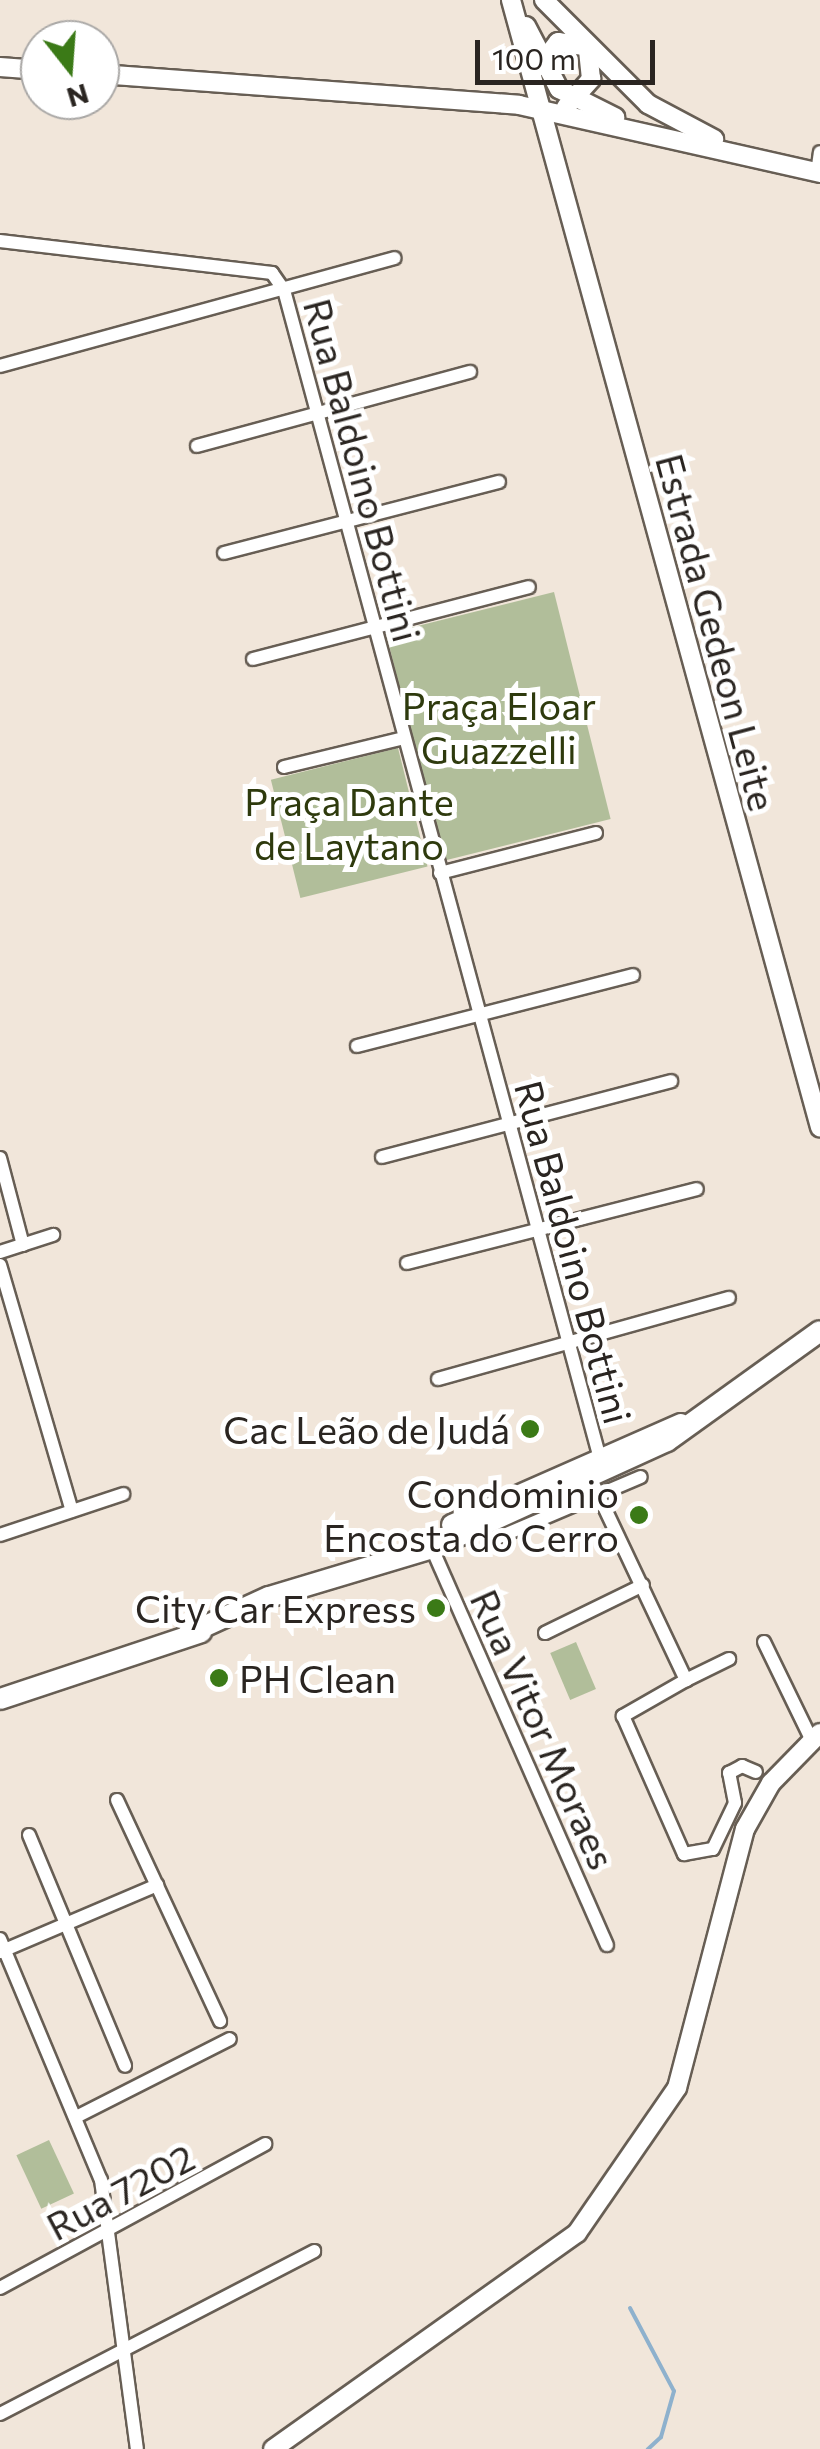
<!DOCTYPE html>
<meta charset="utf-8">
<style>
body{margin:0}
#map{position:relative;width:820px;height:2449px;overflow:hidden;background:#f1e6da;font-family:Commissioner,sans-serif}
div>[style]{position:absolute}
.green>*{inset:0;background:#b1be9a;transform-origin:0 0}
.stream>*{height:4px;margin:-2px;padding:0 2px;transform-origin:2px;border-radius:2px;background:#8eb1cd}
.roads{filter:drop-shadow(2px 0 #675e54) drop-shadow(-2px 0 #675e54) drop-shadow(0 2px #675e54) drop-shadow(0 -2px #675e54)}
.street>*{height:12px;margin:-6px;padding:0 6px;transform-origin:6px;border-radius:6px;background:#fff}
.secondary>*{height:18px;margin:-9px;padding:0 9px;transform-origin:9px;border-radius:9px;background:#fff}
.primary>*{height:20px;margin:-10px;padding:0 10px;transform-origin:10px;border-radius:10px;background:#fff}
.dots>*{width:28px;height:28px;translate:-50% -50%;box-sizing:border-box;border:5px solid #fff;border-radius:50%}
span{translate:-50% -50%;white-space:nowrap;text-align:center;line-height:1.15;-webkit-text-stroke:10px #fff;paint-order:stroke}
.street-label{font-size:38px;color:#2a2521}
.park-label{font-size:38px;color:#2e3a0d}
.poi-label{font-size:38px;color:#2a2521}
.right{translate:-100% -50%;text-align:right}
.left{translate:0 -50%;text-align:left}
.north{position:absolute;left:20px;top:20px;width:100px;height:100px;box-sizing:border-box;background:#fff;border:2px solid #aaa8a6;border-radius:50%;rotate:163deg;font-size:28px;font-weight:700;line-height:40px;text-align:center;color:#2a2521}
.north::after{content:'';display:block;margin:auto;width:35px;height:45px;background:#3b7a17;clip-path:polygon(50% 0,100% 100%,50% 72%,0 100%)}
.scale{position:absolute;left:475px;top:40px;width:180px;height:45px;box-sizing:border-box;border:5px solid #2a2521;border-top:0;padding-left:12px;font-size:30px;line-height:35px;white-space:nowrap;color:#2a2521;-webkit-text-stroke:8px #fff;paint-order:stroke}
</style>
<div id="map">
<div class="green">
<div style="left:554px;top:592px;width:234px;height:173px;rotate:76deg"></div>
<div style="left:398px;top:748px;width:122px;height:131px;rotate:76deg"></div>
<div style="left:576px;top:1642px;width:51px;height:28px;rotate:67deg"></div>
<div style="left:49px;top:2140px;width:59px;height:36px;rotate:65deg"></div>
</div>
<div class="stream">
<div style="left:630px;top:2308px;width:94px;rotate:62.1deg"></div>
<div style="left:674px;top:2391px;width:48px;rotate:105.8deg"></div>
<div style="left:661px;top:2437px;width:18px;rotate:137deg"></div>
</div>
<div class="roads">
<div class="street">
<div style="left:817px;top:173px;width:21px;rotate:-82deg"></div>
<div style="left:0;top:241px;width:274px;rotate:6.7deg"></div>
<div style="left:272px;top:273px;width:21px;rotate:55deg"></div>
<div style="left:284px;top:290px;width:1218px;rotate:74.87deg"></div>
<div style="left:0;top:366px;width:409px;rotate:-15.3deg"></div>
<div style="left:197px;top:446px;width:283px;rotate:-15.2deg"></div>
<div style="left:224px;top:553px;width:284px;rotate:-14.5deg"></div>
<div style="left:253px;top:659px;width:285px;rotate:-14.6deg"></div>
<div style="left:284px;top:767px;width:123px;rotate:-13.6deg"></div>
<div style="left:440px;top:873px;width:161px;rotate:-14.4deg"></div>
<div style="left:357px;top:1046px;width:285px;rotate:-14.4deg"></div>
<div style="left:382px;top:1157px;width:299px;rotate:-14.7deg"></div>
<div style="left:0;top:1158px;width:90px;rotate:75.2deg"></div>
<div style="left:0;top:1252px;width:56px;rotate:-17.8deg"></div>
<div style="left:407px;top:1263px;width:299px;rotate:-14.3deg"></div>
<div style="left:0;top:1265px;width:256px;rotate:73.7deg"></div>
<div style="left:438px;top:1379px;width:302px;rotate:-15.6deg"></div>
<div style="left:590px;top:1477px;width:225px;rotate:64.7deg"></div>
<div style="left:686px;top:1680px;width:73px;rotate:150.3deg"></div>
<div style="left:623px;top:1716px;width:151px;rotate:66.2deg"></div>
<div style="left:684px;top:1854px;width:29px;rotate:-10deg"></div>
<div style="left:713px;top:1849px;width:51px;rotate:-64.4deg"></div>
<div style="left:735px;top:1803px;width:31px;rotate:-101deg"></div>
<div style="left:729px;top:1773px;width:15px;rotate:-28deg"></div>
<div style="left:742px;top:1766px;width:15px;rotate:23deg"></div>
<div style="left:0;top:1535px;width:130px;rotate:-18.4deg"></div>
<div style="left:427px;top:1537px;width:446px;rotate:66.2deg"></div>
<div style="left:497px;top:1538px;width:156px;rotate:-23deg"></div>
<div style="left:545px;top:1633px;width:109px;rotate:-26.1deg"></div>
<div style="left:764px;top:1642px;width:110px;rotate:64.1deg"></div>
<div style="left:686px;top:1680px;width:48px;rotate:-26deg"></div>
<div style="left:117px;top:1800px;width:244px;rotate:65deg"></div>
<div style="left:29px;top:1835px;width:250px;rotate:67.4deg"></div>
<div style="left:0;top:1939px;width:261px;rotate:67.3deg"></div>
<div style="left:101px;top:2180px;width:271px;rotate:82.4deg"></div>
<div style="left:0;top:1952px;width:171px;rotate:-23.1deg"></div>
<div style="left:78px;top:2116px;width:170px;rotate:-26.9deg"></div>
<div style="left:0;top:2288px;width:302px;rotate:-28.5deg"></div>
<div style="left:0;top:2414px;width:354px;rotate:-27.4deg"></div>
</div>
<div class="secondary">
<div style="left:511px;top:0;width:1169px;rotate:74.67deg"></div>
<div style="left:544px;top:0;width:147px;rotate:45deg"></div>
<div style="left:648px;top:104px;width:75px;rotate:27.9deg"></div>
<div style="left:526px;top:26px;width:71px;rotate:62.4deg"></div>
<div style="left:559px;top:89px;width:63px;rotate:26.6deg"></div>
<div style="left:540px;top:66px;width:30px;rotate:-53deg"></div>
<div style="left:558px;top:42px;width:26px;rotate:9deg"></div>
<div style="left:0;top:67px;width:40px;rotate:4.3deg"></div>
<div style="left:100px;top:74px;width:420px;rotate:4.2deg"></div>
<div style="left:519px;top:105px;width:309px;rotate:12.7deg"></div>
<div style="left:566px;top:107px;width:38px;rotate:-48deg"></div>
<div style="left:591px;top:79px;width:29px;rotate:-96deg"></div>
<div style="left:273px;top:2449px;width:373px;rotate:-35.4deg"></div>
<div style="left:577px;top:2233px;width:176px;rotate:-55.4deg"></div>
<div style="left:677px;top:2088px;width:268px;rotate:-75.3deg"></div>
<div style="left:745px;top:1829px;width:53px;rotate:-60.5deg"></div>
<div style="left:771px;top:1783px;width:70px;rotate:-45.6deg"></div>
</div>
<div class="primary">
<div style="left:452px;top:1525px;width:250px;rotate:-23.8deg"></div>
<div style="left:188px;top:1634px;width:89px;rotate:-24.6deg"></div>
<div style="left:269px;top:1597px;width:170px;rotate:-16.7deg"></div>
<div style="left:432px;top:1548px;width:258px;rotate:-24.5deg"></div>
<div style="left:667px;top:1441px;width:188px;rotate:-35.7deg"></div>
<div style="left:0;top:1699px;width:212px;rotate:-18.4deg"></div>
</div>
</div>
<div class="dots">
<div style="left:530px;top:1429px;background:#3b7a17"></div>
<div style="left:639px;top:1515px;background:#3b7a17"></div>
<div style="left:436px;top:1608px;background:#3b7a17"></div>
<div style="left:219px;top:1678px;background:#3b7a17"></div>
</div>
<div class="street-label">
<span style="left:363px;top:470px;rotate:75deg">Rua Baldoino Bottini</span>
<span style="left:717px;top:632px;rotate:75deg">Estrada Gedeon Leite</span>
<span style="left:574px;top:1252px;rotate:75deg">Rua Baldoino Bottini</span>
<span style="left:544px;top:1729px;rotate:66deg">Rua Vitor Moraes</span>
<span style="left:120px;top:2191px;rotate:-28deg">Rua 7202</span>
</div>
<div class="park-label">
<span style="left:499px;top:727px">Praça Eloar<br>Guazzelli</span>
<span style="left:349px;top:823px">Praça Dante<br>de Laytano</span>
</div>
<div class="poi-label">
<span class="right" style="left:510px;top:1429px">Cac Leão de Judá</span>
<span class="right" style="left:619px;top:1515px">Condominio<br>Encosta do Cerro</span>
<span class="right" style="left:416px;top:1608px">City Car Express</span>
<span class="left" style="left:239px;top:1678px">PH Clean</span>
</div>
<div class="north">N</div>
<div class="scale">100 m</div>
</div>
